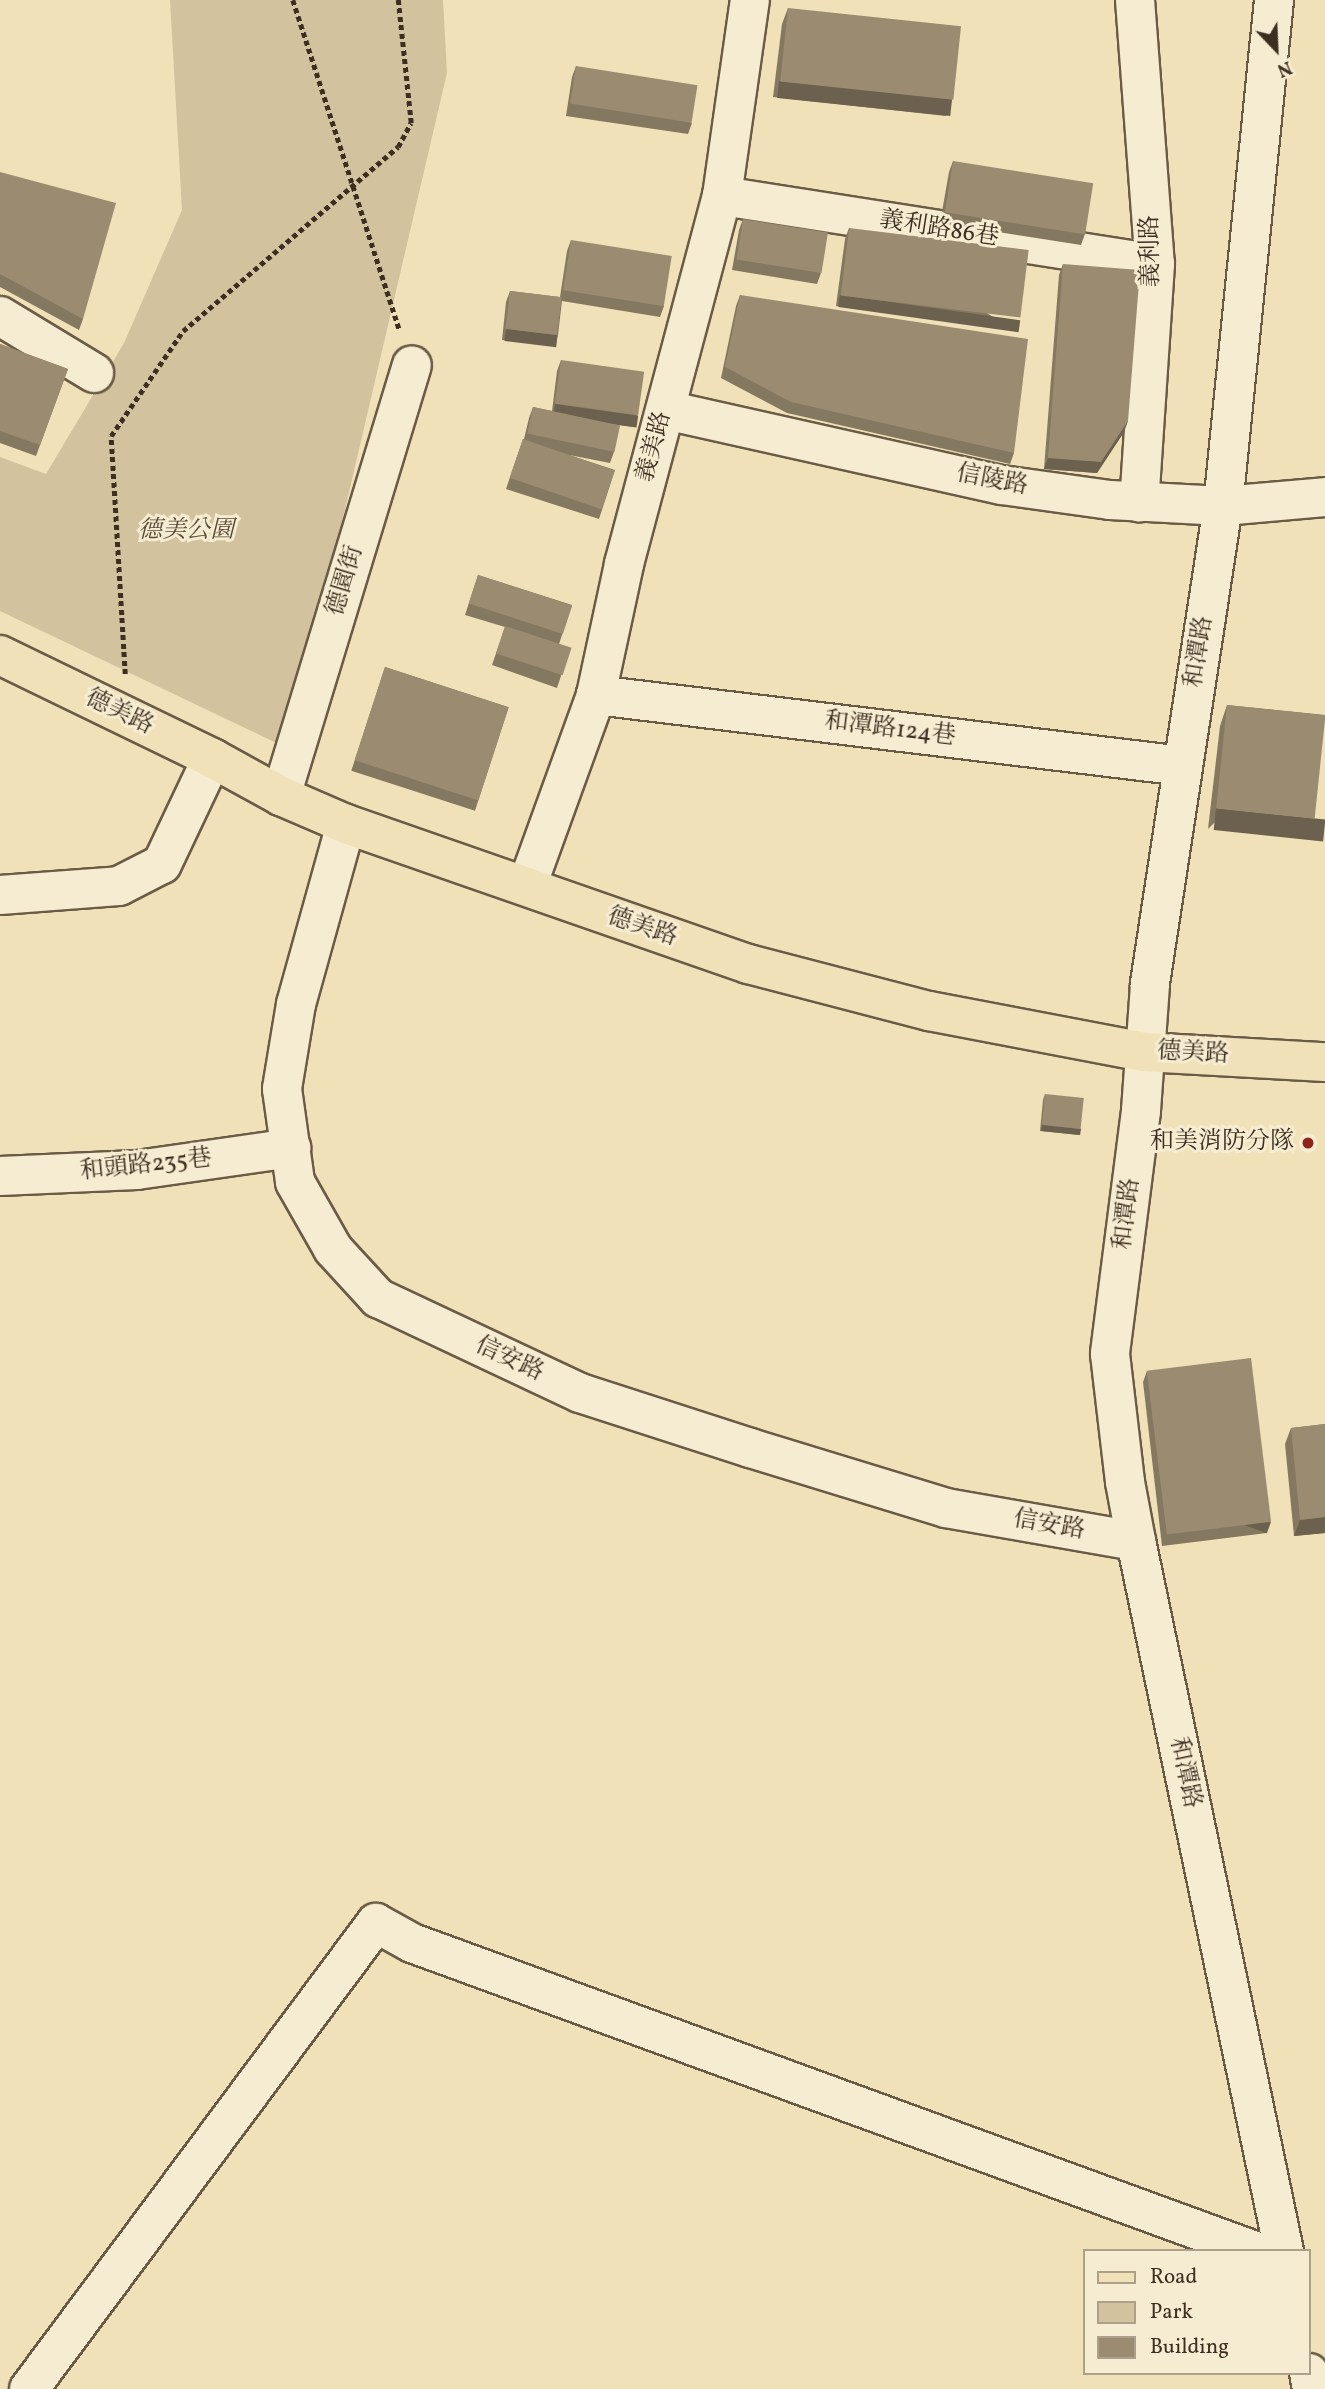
<!DOCTYPE html>
<meta charset="utf-8">
<style>
body{margin:0}
#map{position:relative;width:1325px;height:2389px;overflow:hidden;background:#f1e1b8;font-family:Vollkorn,"Noto Serif TC",serif}
div>[style]{position:absolute}
.green>*{inset:0;background:#d2c39e}
.path>*{height:4.5px;margin-top:-2.25px;transform-origin:0;background:repeating-linear-gradient(90deg,#3d2e21 0 5px,transparent 0 8.5px)}
.roads{filter:drop-shadow(2px 0 #6a5b47) drop-shadow(-2px 0 #6a5b47) drop-shadow(0 2px #6a5b47) drop-shadow(0 -2px #6a5b47)}
.minor>*{height:38px;margin:-19px;padding:0 19px;transform-origin:19px;border-radius:19px;background:#f6ecd1}
.major>*{height:38px;margin:-19px;padding:0 19px;transform-origin:19px;border-radius:19px;background:#f1e1b8}
.wall>*{inset:0;background:#857860;transform-origin:0 0}
.shaded-wall>*{inset:0;background:#6c614e;transform-origin:0 0}
.building>*{inset:0;background:#9b8b70;transform-origin:0 0}
.dots>*{width:19px;height:19px;translate:-50% -50%;box-sizing:border-box;border:4px solid #f6ecd1;border-radius:50%}
span{translate:-50% -50%;white-space:nowrap;text-align:center;line-height:1.15;-webkit-text-stroke:6px #f6ecd1;paint-order:stroke}
.street-label{font-size:24px;color:#3d2e21}
.park-label{font-size:24px;color:#5b4c3a;font-style:italic}
.poi-label{font-size:24px;color:#3d2e21}
.right{translate:-100% -50%;text-align:right}
.legend{position:absolute;left:1083px;top:2249px;width:228px;height:126px;box-sizing:border-box;background:#f6ecd1;border:2px solid #aca08b;margin:0;padding:9px 12px;list-style:none;font-size:21px;color:#3d2e21}
.legend li{display:flex;align-items:center;gap:14px;height:35px}
.legend b{width:35px;border:2px solid #aca08b}
.north{position:absolute;left:1241px;top:14px;width:70px;height:70px;-webkit-text-stroke:5px #f6ecd1;paint-order:stroke;rotate:157deg;font-size:19px;font-weight:700;line-height:28px;text-align:center;color:#3d2e21}
.north::after{content:'';display:block;margin:auto;width:24px;height:32px;background:#3d2e21;clip-path:polygon(50% 0,100% 100%,50% 72%,0 100%)}
</style>
<div id="map">
<div class="green">
<div style="clip-path:polygon(170px 0,443px 0,447px 73px,289px 749px,0 611px,0 457px,46px 474px,124px 343px,182px 210px)"></div>
</div>
<div class="path">
<div style="left:293px;top:0;width:348px;rotate:72.1deg"></div>
<div style="left:125px;top:674px;width:238px;rotate:-93.4deg"></div>
<div style="left:111px;top:436px;width:127px;rotate:-55.6deg"></div>
<div style="left:183px;top:331px;width:283px;rotate:-40.6deg"></div>
<div style="left:398px;top:147px;width:27px;rotate:-62deg"></div>
<div style="left:411px;top:123px;width:124px;rotate:-96deg"></div>
</div>
<div class="roads">
<div class="minor">
<div style="left:1135px;top:0;width:265px;rotate:85.7deg"></div>
<div style="left:1155px;top:264px;width:239px;rotate:93.8deg"></div>
<div style="left:1274px;top:0;width:509px;rotate:95.76deg"></div>
<div style="left:1223px;top:506px;width:485px;rotate:98.7deg"></div>
<div style="left:1150px;top:985px;width:126px;rotate:94.1deg"></div>
<div style="left:1141px;top:1111px;width:245px;rotate:97.3deg"></div>
<div style="left:1110px;top:1354px;width:129px;rotate:83.3deg"></div>
<div style="left:1125px;top:1482px;width:60px;rotate:79.4deg"></div>
<div style="left:1136px;top:1541px;width:725px;rotate:78.23deg"></div>
<div style="left:722px;top:196px;width:438px;rotate:8.9deg"></div>
<div style="left:0;top:316px;width:110px;rotate:31.2deg"></div>
<div style="left:666px;top:410px;width:344px;rotate:12.6deg"></div>
<div style="left:1002px;top:485px;width:109px;rotate:7.9deg"></div>
<div style="left:1110px;top:500px;width:113px;rotate:3deg"></div>
<div style="left:1223px;top:506px;width:102px;rotate:-5deg"></div>
<div style="left:596px;top:695px;width:591px;rotate:6.9deg"></div>
<div style="left:281px;top:796px;width:450px;rotate:-73.1deg"></div>
<div style="left:346px;top:824px;width:187px;rotate:105.5deg"></div>
<div style="left:296px;top:1004px;width:86px;rotate:99.4deg"></div>
<div style="left:282px;top:1089px;width:94px;rotate:82deg"></div>
<div style="left:295px;top:1182px;width:77px;rotate:60.4deg"></div>
<div style="left:333px;top:1249px;width:67px;rotate:47.4deg"></div>
<div style="left:378px;top:1298px;width:223px;rotate:25.2deg"></div>
<div style="left:580px;top:1393px;width:179px;rotate:17.9deg"></div>
<div style="left:750px;top:1448px;width:205px;rotate:17deg"></div>
<div style="left:946px;top:1508px;width:193px;rotate:9.9deg"></div>
<div style="left:527px;top:886px;width:203px;rotate:-70.1deg"></div>
<div style="left:596px;top:695px;width:134px;rotate:-77.9deg"></div>
<div style="left:624px;top:564px;width:381px;rotate:-75.1deg"></div>
<div style="left:722px;top:196px;width:198px;rotate:-81.9deg"></div>
<div style="left:0;top:895px;width:119px;rotate:-4.3deg"></div>
<div style="left:119px;top:886px;width:48px;rotate:-27.1deg"></div>
<div style="left:162px;top:864px;width:117px;rotate:-64.7deg"></div>
<div style="left:0;top:1176px;width:137px;rotate:-2.5deg"></div>
<div style="left:137px;top:1170px;width:156px;rotate:-8.1deg"></div>
<div style="left:1309px;top:2373px;width:16px;rotate:79deg"></div>
<div style="left:29px;top:2389px;width:581px;rotate:-53.33deg"></div>
<div style="left:376px;top:1923px;width:41px;rotate:29.1deg"></div>
<div style="left:412px;top:1943px;width:898px;rotate:20.07deg"></div>
</div>
<div class="major">
<div style="left:0;top:655px;width:236px;rotate:25.9deg"></div>
<div style="left:212px;top:758px;width:79px;rotate:28.8deg"></div>
<div style="left:281px;top:796px;width:71px;rotate:23.3deg"></div>
<div style="left:346px;top:824px;width:426px;rotate:19.2deg"></div>
<div style="left:748px;top:964px;width:187px;rotate:14.6deg"></div>
<div style="left:929px;top:1011px;width:219px;rotate:10.8deg"></div>
<div style="left:1144px;top:1052px;width:181px;rotate:3.2deg"></div>
</div>
</div>
<div class="wall">
<div style="clip-path:polygon(788px 8px,952px 100px,946px 116px,773px 97px,782px 24px)"></div>
<div style="clip-path:polygon(576px 66px,692px 123px,688px 134px,566px 116px,572px 77px)"></div>
<div style="clip-path:polygon(953px 161px,1085px 234px,1081px 245px,940px 223px,949px 172px)"></div>
<div style="clip-path:polygon(0 172px,83px 319px,79px 330px,0 287px)"></div>
<div style="clip-path:polygon(743px 219px,821px 273px,817px 284px,732px 270px,739px 230px)"></div>
<div style="clip-path:polygon(849px 228px,1016px 331px,836px 306px,845px 239px)"></div>
<div style="clip-path:polygon(571px 240px,664px 306px,660px 317px,562px 301px,558px 335px,554px 346px,502px 340px,506px 302px,510px 291px,560px 297px,567px 251px)"></div>
<div style="clip-path:polygon(1063px 264px,1124px 432px,1097px 473px,1044px 469px,1059px 275px)"></div>
<div style="clip-path:polygon(740px 295px,1014px 453px,1010px 464px,787px 413px,721px 378px,736px 306px)"></div>
<div style="clip-path:polygon(0 344px,68px 369px,36px 456px,0 443px)"></div>
<div style="clip-path:polygon(561px 360px,638px 416px,634px 427px,611px 424px,614px 452px,610px 463px,569px 455px,615px 470px,599px 519px,506px 489px,523px 439px,524px 439px,529px 418px,533px 407px,552px 411px,557px 371px)"></div>
<div style="clip-path:polygon(478px 575px,572px 605px,559px 644px,561px 676px,557px 688px,492px 665px,505px 627px,465px 615px)"></div>
<div style="left:385px;top:667px;width:130px;height:109px;rotate:18deg"></div>
<div style="clip-path:polygon(1227px 705px,1325px 715px,1208px 829px,1220px 726px)"></div>
<div style="clip-path:polygon(1045px 1094px,1081px 1129px,1079px 1135px,1040px 1131px,1043px 1100px)"></div>
<div style="clip-path:polygon(1147px 1371px,1267px 1533px,1162px 1546px,1143px 1382px)"></div>
<div style="clip-path:polygon(1325px 1424px,1325px 1533px,1294px 1536px,1285px 1444px,1291px 1428px)"></div>
</div>
<div class="shaded-wall">
<div style="left:779px;top:81px;width:174px;height:17px;rotate:6deg"></div>
<div style="left:840px;top:295px;width:182px;height:12px;rotate:8deg"></div>
<div style="left:506px;top:329px;width:52px;height:12px;rotate:7deg"></div>
<div style="left:555px;top:404px;width:84px;height:12px;rotate:8deg"></div>
<div style="clip-path:polygon(1128px 421px,1124px 432px,1097px 473px,1044px 469px,1048px 458px)"></div>
<div style="left:1216px;top:808px;width:110px;height:22px;rotate:6deg"></div>
<div style="left:1042px;top:1125px;width:39px;height:6px;rotate:6deg"></div>
<div style="clip-path:polygon(1325px 1517px,1325px 1533px,1294px 1536px,1300px 1520px)"></div>
<div style="left:1271px;top:1522px;width:12px;height:106px;rotate:110deg"></div>
</div>
<div class="building">
<div style="left:788px;top:8px;width:174px;height:74px;rotate:6deg"></div>
<div style="left:576px;top:66px;width:123px;height:38px;rotate:9deg"></div>
<div style="left:953px;top:161px;width:142px;height:52px;rotate:9deg"></div>
<div style="clip-path:polygon(0 172px,116px 203px,83px 319px,0 274px)"></div>
<div style="left:743px;top:219px;width:86px;height:41px;rotate:9deg"></div>
<div style="left:849px;top:228px;width:181px;height:68px;rotate:7deg"></div>
<div style="left:571px;top:240px;width:102px;height:51px;rotate:9deg"></div>
<div style="clip-path:polygon(1063px 264px,1140px 270px,1128px 421px,1101px 462px,1048px 458px)"></div>
<div style="left:510px;top:291px;width:52px;height:38px;rotate:7deg"></div>
<div style="clip-path:polygon(740px 295px,1028px 339px,1014px 453px,791px 402px,725px 367px)"></div>
<div style="clip-path:polygon(0 344px,68px 369px,40px 445px,0 431px)"></div>
<div style="left:561px;top:360px;width:84px;height:44px;rotate:8deg"></div>
<div style="left:533px;top:407px;width:89px;height:27px;rotate:12deg"></div>
<div style="left:523px;top:439px;width:97px;height:41px;rotate:19deg"></div>
<div style="left:478px;top:575px;width:99px;height:30px;rotate:18deg"></div>
<div style="left:505px;top:626px;width:70px;height:29px;rotate:18deg"></div>
<div style="left:385px;top:667px;width:130px;height:98px;rotate:18deg"></div>
<div style="left:1227px;top:705px;width:99px;height:104px;rotate:6deg"></div>
<div style="left:1045px;top:1094px;width:39px;height:31px;rotate:6deg"></div>
<div style="left:1251px;top:1358px;width:165px;height:105px;rotate:83deg"></div>
<div style="clip-path:polygon(1325px 1424px,1325px 1517px,1300px 1520px,1291px 1428px)"></div>
</div>
<div class="dots">
<div style="left:1308px;top:1143px;background:#8f2418"></div>
</div>
<div class="street-label">
<span style="left:939px;top:230px;rotate:9deg">義利路86巷</span>
<span style="left:1152px;top:251px;rotate:-91deg">義利路</span>
<span style="left:655px;top:447px;rotate:-75deg">義美路</span>
<span style="left:992px;top:481px;rotate:11deg">信陵路</span>
<span style="left:346px;top:581px;rotate:-73deg">德園街</span>
<span style="left:1200px;top:652px;rotate:-81deg">和潭路</span>
<span style="left:119px;top:713px;rotate:26deg">德美路</span>
<span style="left:890px;top:730px;rotate:7deg">和潭路124巷</span>
<span style="left:642px;top:928px;rotate:19deg">德美路</span>
<span style="left:1193px;top:1054px;rotate:3deg">德美路</span>
<span style="left:146px;top:1166px;rotate:-6deg">和頭路235巷</span>
<span style="left:1128px;top:1214px;rotate:-83deg">和潭路</span>
<span style="left:509px;top:1360px;rotate:25deg">信安路</span>
<span style="left:1049px;top:1526px;rotate:10deg">信安路</span>
<span style="left:1184px;top:1773px;rotate:78deg">和潭路</span>
</div>
<div class="park-label">
<span style="left:186px;top:532px">德美公園</span>
</div>
<div class="poi-label">
<span class="right" style="left:1294px;top:1143px">和美消防分隊</span>
</div>
<ul class="legend">
<li><b style="height:9px;background:#f1e1b8"></b>Road</li>
<li><b style="height:19px;background:#d2c39e"></b>Park</li>
<li><b style="height:19px;background:#9b8b70"></b>Building</li>
</ul>
<div class="north">N</div>
</div>
